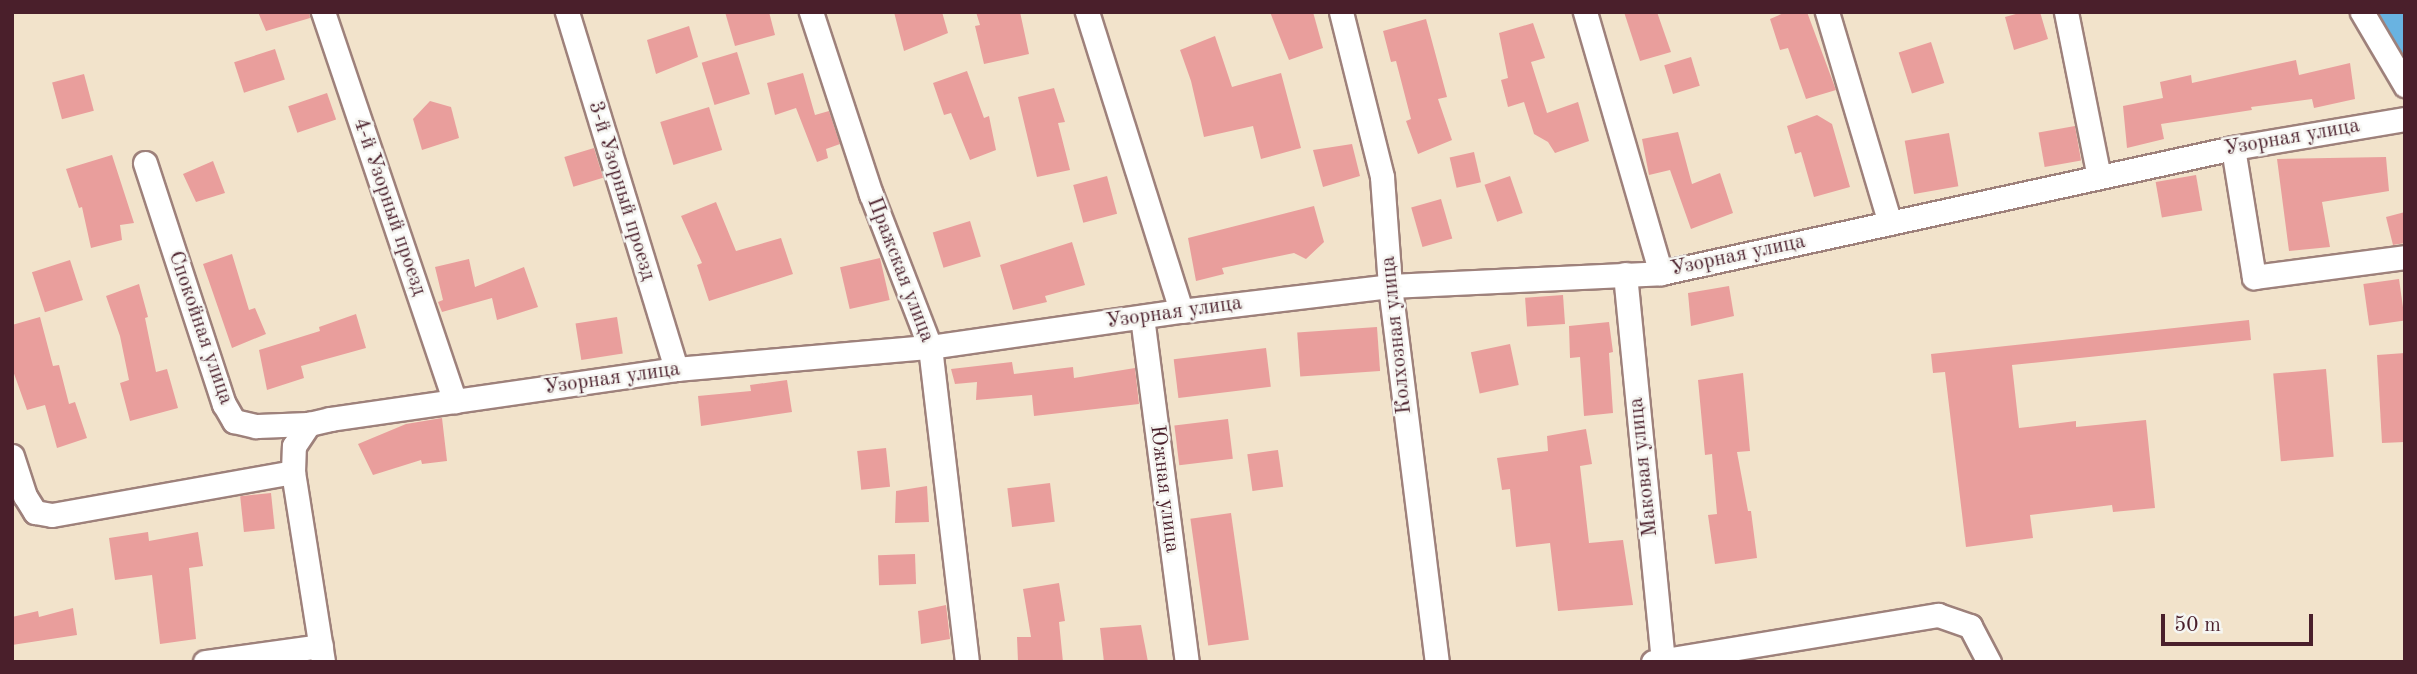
<!DOCTYPE html>
<meta charset="utf-8">
<style>
body{margin:0}
#map{position:relative;width:2417px;height:674px;overflow:hidden;background:#f2e3cb;font-family:"Old Standard TT",serif}
div>[style]{position:absolute}
.river>*{height:37px;margin:-18.5px;padding:0 18.5px;transform-origin:18.5px;border-radius:18.5px;background:#69b3e1}
.building>*{inset:0;background:#e99e9c;transform-origin:0 0}
.roads{filter:drop-shadow(2px 0 #9e817b) drop-shadow(-2px 0 #9e817b) drop-shadow(0 2px #9e817b) drop-shadow(0 -2px #9e817b)}
.minor>*{height:23px;margin:-11.5px;padding:0 11.5px;transform-origin:11.5px;border-radius:11.5px;background:#fff}
span{translate:-50% -50%;white-space:nowrap;text-align:center;line-height:1.15;-webkit-text-stroke:5px #f6f6f2;paint-order:stroke}
.street-label{font-size:21px;color:#4a1f2b}
.frame{position:absolute;inset:0;border:14px solid #4a1f2b;pointer-events:none}
.scale{position:absolute;left:2161px;top:614px;width:152px;height:32px;box-sizing:border-box;border:4px solid #4a1f2b;border-top:0;padding-left:9px;font-size:21px;line-height:24px;white-space:nowrap;color:#4a1f2b;-webkit-text-stroke:5px #f6f6f2;paint-order:stroke}
</style>
<div id="map">
<div class="river">
<div style="left:2392px;top:12px;width:26px;rotate:59deg"></div>
</div>
<div class="building">
<div style="clip-path:polygon(258px 12px,309px 12px,310px 18px,266px 31px)"></div>
<div style="clip-path:polygon(725px 12px,769px 12px,775px 35px,735px 46px)"></div>
<div style="clip-path:polygon(894px 12px,942px 12px,948px 33px,904px 51px)"></div>
<div style="clip-path:polygon(976px 12px,1020px 12px,1029px 54px,984px 64px,975px 26px,980px 25px)"></div>
<div style="clip-path:polygon(1270px 12px,1313px 12px,1323px 48px,1289px 60px)"></div>
<div style="clip-path:polygon(1624px 12px,1657px 12px,1671px 52px,1640px 61px)"></div>
<div style="clip-path:polygon(1786px 12px,1807px 12px,1836px 90px,1806px 99px,1788px 48px,1780px 50px,1770px 19px)"></div>
<div style="clip-path:polygon(2023px 12px,2040px 12px,2048px 39px,2014px 50px,2005px 17px)"></div>
<div style="clip-path:polygon(1426px 19px,1447px 97px,1438px 99px,1452px 140px,1418px 154px,1406px 121px,1411px 119px,1396px 61px,1391px 62px,1383px 31px)"></div>
<div style="clip-path:polygon(1533px 23px,1545px 58px,1531px 62px,1547px 113px,1578px 102px,1589px 141px,1555px 153px,1548px 142px,1534px 134px,1524px 102px,1508px 107px,1501px 80px,1508px 78px,1499px 33px)"></div>
<div style="clip-path:polygon(689px 26px,698px 57px,656px 74px,647px 40px)"></div>
<div style="clip-path:polygon(1215px 36px,1232px 87px,1281px 73px,1301px 148px,1261px 159px,1253px 126px,1204px 137px,1191px 81px,1180px 50px)"></div>
<div style="left:1931px;top:42px;width:43px;height:34px;rotate:72deg"></div>
<div style="left:275px;top:49px;width:32px;height:43px;rotate:72deg"></div>
<div style="left:737px;top:52px;width:44px;height:37px;rotate:73deg"></div>
<div style="left:1691px;top:57px;width:30px;height:28px;rotate:73deg"></div>
<div style="clip-path:polygon(2296px 60px,2299px 75px,2350px 63px,2355px 99px,2314px 108px,2312px 99px,2251px 107px,2252px 110px,2161px 124px,2164px 139px,2127px 148px,2123px 106px,2163px 98px,2160px 82px,2191px 75px,2192px 83px)"></div>
<div style="clip-path:polygon(967px 71px,984px 118px,989px 116px,996px 150px,970px 160px,951px 113px,944px 115px,933px 83px)"></div>
<div style="clip-path:polygon(803px 73px,815px 115px,829px 111px,840px 144px,826px 149px,828px 158px,817px 162px,796px 108px,775px 115px,767px 83px)"></div>
<div style="left:84px;top:74px;width:38px;height:33px;rotate:75deg"></div>
<div style="clip-path:polygon(1054px 88px,1065px 122px,1058px 123px,1070px 170px,1037px 177px,1018px 97px)"></div>
<div style="left:327px;top:93px;width:28px;height:41px;rotate:71deg"></div>
<div style="clip-path:polygon(430px 101px,451px 107px,459px 138px,422px 150px,413px 119px)"></div>
<div style="left:709px;top:107px;width:45px;height:51px;rotate:73deg"></div>
<div style="clip-path:polygon(1817px 115px,1832px 124px,1850px 187px,1814px 197px,1801px 152px,1795px 154px,1787px 126px)"></div>
<div style="left:2075px;top:126px;width:35px;height:37px;rotate:80deg"></div>
<div style="clip-path:polygon(1678px 132px,1692px 184px,1720px 173px,1733px 213px,1691px 229px,1670px 170px,1649px 175px,1642px 139px)"></div>
<div style="left:1949px;top:133px;width:54px;height:45px;rotate:80deg"></div>
<div style="clip-path:polygon(1352px 144px,1360px 176px,1323px 187px,1313px 150px)"></div>
<div style="left:594px;top:148px;width:31px;height:31px;rotate:73deg"></div>
<div style="left:1474px;top:152px;width:31px;height:25px;rotate:77deg"></div>
<div style="clip-path:polygon(112px 155px,134px 223px,120px 225px,122px 240px,91px 248px,82px 207px,79px 208px,66px 169px)"></div>
<div style="clip-path:polygon(2386px 157px,2389px 191px,2322px 202px,2330px 247px,2289px 251px,2277px 159px)"></div>
<div style="clip-path:polygon(213px 161px,225px 193px,196px 202px,183px 174px)"></div>
<div style="left:2196px;top:175px;width:36px;height:41px;rotate:80deg"></div>
<div style="left:1107px;top:176px;width:39px;height:35px;rotate:75deg"></div>
<div style="left:1510px;top:176px;width:39px;height:27px;rotate:71deg"></div>
<div style="left:1441px;top:199px;width:41px;height:31px;rotate:74deg"></div>
<div style="clip-path:polygon(716px 202px,736px 251px,781px 238px,793px 274px,709px 301px,697px 265px,702px 263px,681px 216px)"></div>
<div style="clip-path:polygon(1314px 206px,1324px 242px,1306px 259px,1294px 253px,1222px 268px,1224px 274px,1196px 281px,1188px 238px)"></div>
<div style="clip-path:polygon(2405px 212px,2405px 243px,2393px 245px,2386px 217px)"></div>
<div style="left:970px;top:221px;width:37px;height:39px;rotate:73deg"></div>
<div style="clip-path:polygon(1072px 242px,1085px 285px,1045px 296px,1047px 302px,1013px 310px,1000px 265px)"></div>
<div style="clip-path:polygon(232px 254px,249px 310px,255px 308px,266px 334px,232px 348px,203px 264px)"></div>
<div style="left:880px;top:258px;width:43px;height:41px;rotate:77deg"></div>
<div style="clip-path:polygon(469px 259px,475px 287px,524px 267px,538px 307px,497px 320px,492px 298px,442px 312px,438px 302px,443px 300px,435px 267px)"></div>
<div style="left:70px;top:260px;width:42px;height:40px;rotate:72deg"></div>
<div style="left:2399px;top:279px;width:42px;height:36px;rotate:82deg"></div>
<div style="clip-path:polygon(139px 284px,148px 317px,145px 318px,156px 372px,167px 369px,178px 408px,130px 421px,120px 383px,129px 380px,120px 336px,106px 296px)"></div>
<div style="clip-path:polygon(1729px 286px,1734px 316px,1691px 326px,1688px 293px)"></div>
<div style="left:1563px;top:295px;width:29px;height:38px;rotate:86deg"></div>
<div style="clip-path:polygon(356px 314px,366px 348px,301px 366px,304px 378px,267px 390px,259px 350px,320px 331px,319px 327px)"></div>
<div style="clip-path:polygon(40px 317px,53px 366px,59px 365px,69px 404px,75px 402px,87px 438px,57px 448px,45px 405px,27px 410px,12px 368px,12px 325px)"></div>
<div style="left:617px;top:317px;width:37px;height:42px;rotate:81deg"></div>
<div style="clip-path:polygon(2249px 320px,2251px 340px,2012px 365px,2019px 428px,2076px 421px,2076px 427px,2146px 420px,2155px 508px,2113px 512px,2112px 505px,2030px 515px,2033px 538px,1966px 547px,1945px 372px,1933px 373px,1931px 354px)"></div>
<div style="clip-path:polygon(1609px 322px,1613px 352px,1609px 353px,1613px 413px,1584px 416px,1580px 357px,1570px 358px,1569px 326px)"></div>
<div style="left:1377px;top:327px;width:44px;height:80px;rotate:86deg"></div>
<div style="left:1510px;top:344px;width:42px;height:40px;rotate:78deg"></div>
<div style="left:1266px;top:348px;width:39px;height:93px;rotate:83deg"></div>
<div style="clip-path:polygon(2405px 353px,2405px 442px,2382px 443px,2377px 355px)"></div>
<div style="clip-path:polygon(1012px 362px,1014px 374px,1073px 367px,1074px 378px,1135px 368px,1139px 404px,1034px 416px,1032px 395px,976px 400px,977px 382px,955px 384px,951px 369px)"></div>
<div style="left:2326px;top:369px;width:88px;height:53px;rotate:85deg"></div>
<div style="clip-path:polygon(1743px 373px,1750px 451px,1737px 452px,1748px 511px,1751px 511px,1757px 558px,1715px 564px,1708px 515px,1717px 514px,1712px 454px,1705px 455px,1698px 380px)"></div>
<div style="clip-path:polygon(787px 380px,792px 412px,701px 426px,698px 396px,751px 391px,750px 385px)"></div>
<div style="clip-path:polygon(442px 418px,447px 461px,422px 464px,421px 460px,373px 475px,358px 444px,406px 424px)"></div>
<div style="left:1228px;top:419px;width:40px;height:54px;rotate:83deg"></div>
<div style="clip-path:polygon(1586px 429px,1592px 464px,1580px 466px,1589px 543px,1623px 540px,1633px 605px,1558px 611px,1550px 543px,1516px 547px,1510px 489px,1502px 490px,1497px 458px,1548px 451px,1547px 436px)"></div>
<div style="left:886px;top:448px;width:39px;height:29px;rotate:84deg"></div>
<div style="left:1278px;top:450px;width:37px;height:31px;rotate:82deg"></div>
<div style="left:1050px;top:483px;width:39px;height:43px;rotate:83deg"></div>
<div style="clip-path:polygon(927px 486px,929px 522px,895px 523px,896px 491px)"></div>
<div style="left:271px;top:493px;width:36px;height:31px;rotate:84deg"></div>
<div style="left:1231px;top:513px;width:128px;height:41px;rotate:82deg"></div>
<div style="clip-path:polygon(148px 532px,149px 541px,198px 532px,203px 566px,189px 568px,196px 639px,160px 644px,152px 575px,115px 580px,109px 538px)"></div>
<div style="left:915px;top:554px;width:30px;height:37px;rotate:88deg"></div>
<div style="clip-path:polygon(1059px 583px,1065px 621px,1059px 622px,1063px 662px,1018px 662px,1017px 637px,1031px 637px,1023px 589px)"></div>
<div style="clip-path:polygon(946px 605px,950px 639px,921px 644px,918px 611px)"></div>
<div style="clip-path:polygon(73px 608px,77px 635px,12px 645px,12px 617px,38px 611px,39px 617px)"></div>
<div style="clip-path:polygon(1141px 625px,1148px 662px,1104px 662px,1100px 628px)"></div>
</div>
<div class="roads">
<div class="minor">
<div style="left:323px;top:12px;width:411px;rotate:71.3deg"></div>
<div style="left:567px;top:12px;width:373px;rotate:73deg"></div>
<div style="left:811px;top:12px;width:192px;rotate:71.8deg"></div>
<div style="left:871px;top:194px;width:164px;rotate:68.9deg"></div>
<div style="left:930px;top:347px;width:317px;rotate:83.3deg"></div>
<div style="left:1087px;top:12px;width:313px;rotate:72.5deg"></div>
<div style="left:1341px;top:12px;width:170px;rotate:76deg"></div>
<div style="left:1382px;top:177px;width:109px;rotate:85.8deg"></div>
<div style="left:1390px;top:286px;width:379px;rotate:82.9deg"></div>
<div style="left:1585px;top:12px;width:272px;rotate:73.8deg"></div>
<div style="left:1827px;top:12px;width:220px;rotate:73.4deg"></div>
<div style="left:2066px;top:12px;width:168px;rotate:78.7deg"></div>
<div style="left:2362px;top:12px;width:85px;rotate:59.5deg"></div>
<div style="left:2233px;top:148px;width:131px;rotate:80.8deg"></div>
<div style="left:2254px;top:277px;width:152px;rotate:-7.5deg"></div>
<div style="left:145px;top:163px;width:254px;rotate:71.9deg"></div>
<div style="left:224px;top:404px;width:20px;rotate:60deg"></div>
<div style="left:234px;top:421px;width:23px;rotate:13deg"></div>
<div style="left:256px;top:426px;width:53px;rotate:-2.2deg"></div>
<div style="left:1625px;top:274px;width:388px;rotate:84.4deg"></div>
<div style="left:1142px;top:317px;width:348px;rotate:82.6deg"></div>
<div style="left:12px;top:456px;width:42px;rotate:72deg"></div>
<div style="left:25px;top:496px;width:19px;rotate:58deg"></div>
<div style="left:35px;top:512px;width:17px;rotate:10deg"></div>
<div style="left:52px;top:515px;width:245px;rotate:-10.1deg"></div>
<div style="left:293px;top:472px;width:26px;rotate:-88deg"></div>
<div style="left:294px;top:446px;width:27px;rotate:-56deg"></div>
<div style="left:309px;top:424px;width:22px;rotate:-13deg"></div>
<div style="left:330px;top:419px;width:350px;rotate:-8.2deg"></div>
<div style="left:676px;top:369px;width:255px;rotate:-5deg"></div>
<div style="left:930px;top:347px;width:254px;rotate:-8.2deg"></div>
<div style="left:1181px;top:311px;width:210px;rotate:-6.8deg"></div>
<div style="left:1390px;top:286px;width:271px;rotate:-2.7deg"></div>
<div style="left:1661px;top:273px;width:585px;rotate:-12.33deg"></div>
<div style="left:2233px;top:148px;width:174px;rotate:-9.6deg"></div>
<div style="left:293px;top:472px;width:192px;rotate:81deg"></div>
<div style="left:205px;top:662px;width:117px;rotate:-7.9deg"></div>
<div style="left:1653px;top:662px;width:289px;rotate:-9.4deg"></div>
<div style="left:1938px;top:615px;width:34px;rotate:19deg"></div>
<div style="left:1970px;top:626px;width:41px;rotate:62.2deg"></div>
</div>
</div>
<div class="street-label">
<span style="left:2292px;top:138px;rotate:-10deg">Узорная улица</span>
<span style="left:621px;top:191px;rotate:73deg">3-й Узорный проезд</span>
<span style="left:389px;top:207px;rotate:71deg">4-й Узорный проезд</span>
<span style="left:1738px;top:256px;rotate:-12deg">Узорная улица</span>
<span style="left:900px;top:270px;rotate:69deg">Пражская улица</span>
<span style="left:1174px;top:313px;rotate:-8deg">Узорная улица</span>
<span style="left:200px;top:328px;rotate:71deg">Спокойная улица</span>
<span style="left:1397px;top:335px;rotate:-96deg">Колхозная улица</span>
<span style="left:612px;top:379px;rotate:-8deg">Узорная улица</span>
<span style="left:1644px;top:467px;rotate:-96deg">Маковая улица</span>
<span style="left:1164px;top:489px;rotate:83deg">Южная улица</span>
</div>
<div class="frame"></div>
<div class="scale">50 m</div>
</div>
